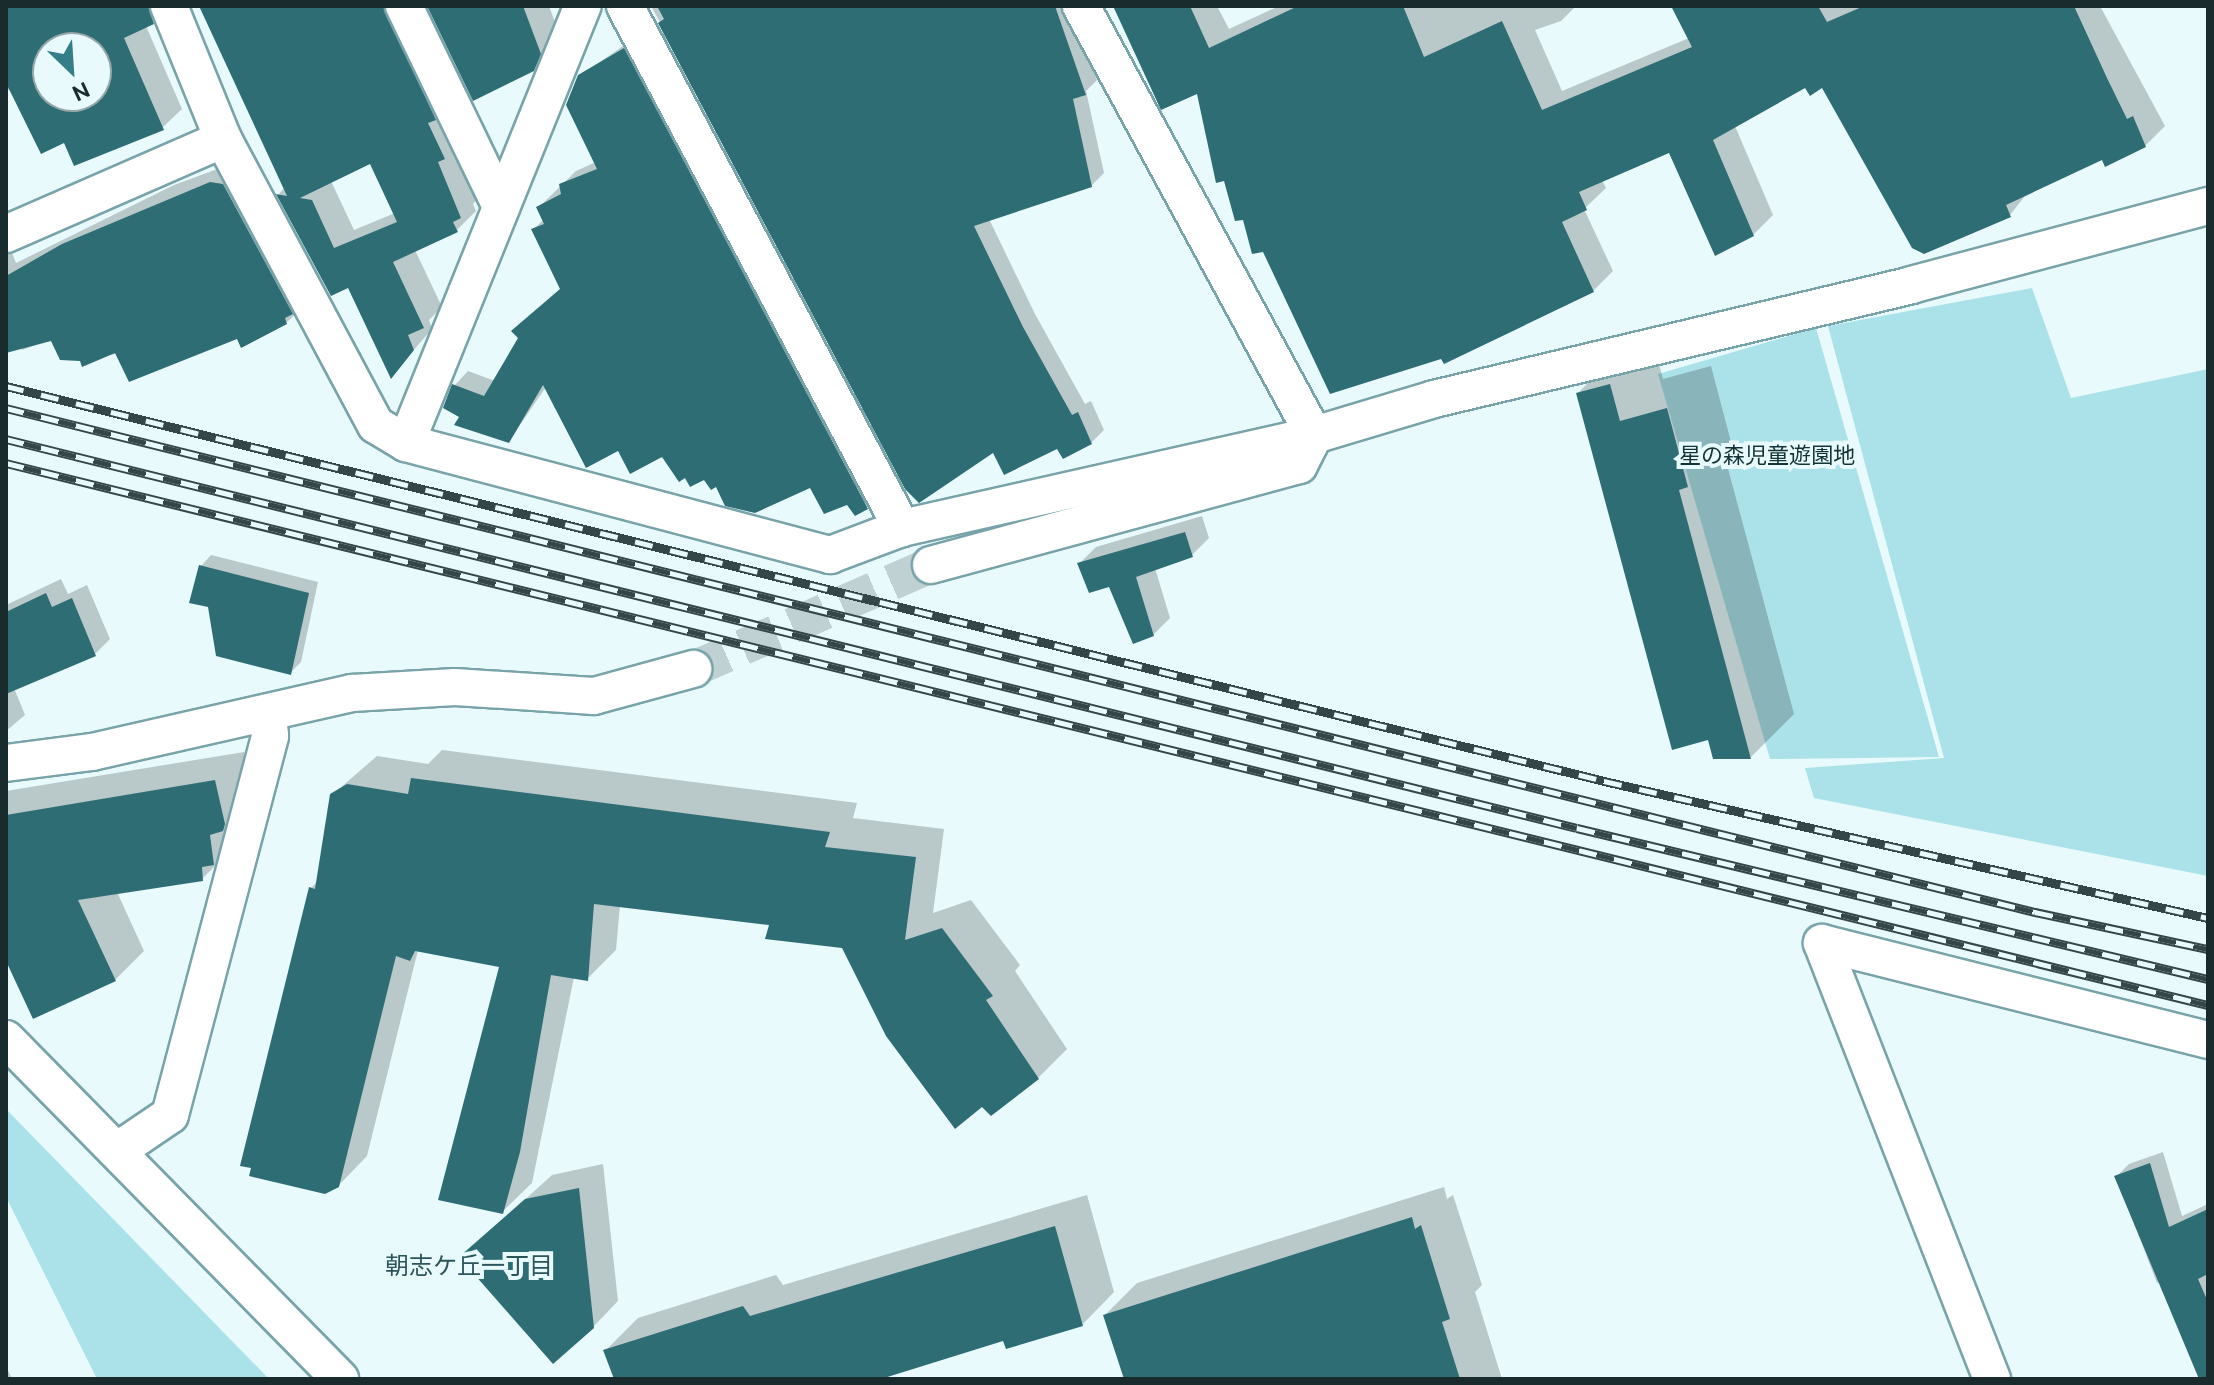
<!DOCTYPE html>
<meta charset="utf-8">
<style>
body{margin:0}
#map{position:relative;width:2214px;height:1385px;overflow:hidden;background:#e8fafc;font-family:Ubuntu,"Noto Sans JP",sans-serif}
div>[style]{position:absolute}
.green>*{inset:0;background:#abe1e9}
.shadow>*{inset:0;background:#0003}
.building>*{inset:0;background:#2f6d75}
.minor-tunnel>*{height:36px;margin-top:-18px;transform-origin:0;background:repeating-linear-gradient(90deg,#bfd1d3 0 36px,transparent 0 54px)}
.roads{filter:drop-shadow(2px 0 #78a3a9) drop-shadow(-2px 0 #78a3a9) drop-shadow(0 2px #78a3a9) drop-shadow(0 -2px #78a3a9)}
.minor>*{height:36px;margin:-18px;padding:0 18px;transform-origin:18px;border-radius:18px;background:#fff}
.rail>*{height:9px;margin-top:-4.5px;transform-origin:0;background:repeating-linear-gradient(90deg,#e8fafc 0 18px,#344648 0 36px);box-sizing:border-box;border-block:2px solid #344648}
span{translate:-50% -50%;white-space:nowrap;text-align:center;line-height:1.15;-webkit-text-stroke:8px #e8fafc;paint-order:stroke}
.park-label{font-size:22px;color:#133337}
.neighbourhood-label{font-size:24px;color:#2c555b}
.frame{position:absolute;inset:0;border:8px solid #192b2d;pointer-events:none}
.north{position:absolute;left:32px;top:32px;width:80px;height:80px;box-sizing:border-box;background:#e8fafc;border:2px solid #95a7a9;border-radius:50%;rotate:155deg;font-size:22px;font-weight:700;line-height:32px;text-align:center;color:#192b2d}
.north::after{content:'';display:block;margin:auto;width:28px;height:36px;background:#367e87;clip-path:polygon(50% 0,100% 100%,50% 72%,0 100%)}
</style>
<div id="map">
<div class="green">
<div style="clip-path:polygon(2032px 288px,2071px 398px,2208px 369px,2208px 876px,1814px 798px,1805px 768px,1944px 758px,1828px 326px)"></div>
<div style="clip-path:polygon(1816px 328px,1939px 757px,1770px 759px,1670px 415px,1658px 374px)"></div>
<div style="clip-path:polygon(6px 1109px,269px 1379px,97px 1379px,6px 1197px)"></div>
</div>
<div class="shadow">
<div style="clip-path:polygon(evenodd,6px 6px,169px 6px,146px 26px,182px 109px,162px 128px,65px 141px,11px 89px,6px 91px,6px 6px,48px 48px,96px 48px,96px 96px,48px 96px,48px 48px)"></div>
<div style="clip-path:polygon(evenodd,195px 6px,397px 6px,479px 197px,473px 204px,476px 211px,457px 230px,415px 250px,442px 307px,429px 320px,432px 329px,392px 375px,349px 285px,332px 293px,279px 194px,285px 187px,202px 7px,195px 6px,371px 162px,395px 213px,354px 230px,331px 181px,371px 162px)"></div>
<div style="clip-path:polygon(436px 6px,549px 6px,559px 33px,553px 49px,533px 69px)"></div>
<div style="clip-path:polygon(651px 6px,1072px 6px,1097px 80px,1086px 91px,1104px 173px,1091px 186px,989px 219px,1035px 314px,1085px 404px,1091px 401px,1104px 430px,1091px 443px,994px 451px,921px 499px)"></div>
<div style="clip-path:polygon(1116px 6px,1217px 6px,1229px 29px,1279px 6px,1576px 6px,1561px 21px,1535px 30px,1562px 91px,1689px 38px,1673px 6px,2100px 6px,2165px 126px,2145px 146px,2103px 158px,2028px 192px,2010px 215px,1822px 85px,1806px 86px,1735px 126px,1773px 215px,1753px 235px,1670px 151px,1602px 180px,1606px 188px,1584px 209px,1613px 271px,1593px 291px,1264px 250px,1245px 217px,1199px 91px)"></div>
<div style="clip-path:polygon(638px 36px,881px 493px,867px 507px,810px 485px,716px 484px,686px 475px,663px 455px,619px 449px,546px 387px,509px 441px,462px 416px,454px 386px,468px 371px,495px 381px,561px 288px,534px 229px,544px 219px,538px 208px,576px 171px,596px 162px,579px 76px)"></div>
<div style="clip-path:polygon(231px 164px,306px 304px,286px 323px,238px 336px,82px 359px,52px 339px,22px 350px,20px 345px,6px 348px,6px 250px,10px 248px,16px 263px,174px 185px)"></div>
<div style="clip-path:polygon(1653px 341px,1663px 379px,1711px 366px,1731px 442px,1723px 450px,1794px 714px,1751px 757px,1715px 757px,1578px 393px,1622px 349px)"></div>
<div style="clip-path:polygon(1202px 516px,1209px 538px,1192px 555px,1155px 568px,1170px 618px,1153px 635px,1110px 584px,1079px 564px,1096px 547px)"></div>
<div style="clip-path:polygon(211px 555px,318px 582px,301px 662px,290px 673px,209px 605px,201px 566px)"></div>
<div style="clip-path:polygon(61px 579px,68px 594px,87px 585px,110px 639px,95px 654px,14px 688px,25px 715px,6px 731px,6px 605px)"></div>
<div style="clip-path:polygon(442px 750px,857px 803px,853px 818px,944px 829px,933px 913px,971px 900px,1020px 965px,1015px 971px,1067px 1049px,1038px 1078px,843px 946px,771px 923px,620px 905px,616px 950px,587px 979px,574px 977px,532px 1183px,502px 1212px,501px 965px,418px 950px,367px 1156px,338px 1186px,311px 888px,319px 880px,332px 795px,377px 756px,428px 764px)"></div>
<div style="clip-path:polygon(244px 752px,253px 794px,231px 850px,202px 879px,117px 892px,144px 951px,115px 980px,6px 956px,6px 791px)"></div>
<div style="clip-path:polygon(2163px 1152px,2182px 1216px,2208px 1204px,2208px 1340px,2163px 1280px,2157px 1283px,2116px 1177px,2129px 1164px)"></div>
<div style="clip-path:polygon(603px 1164px,618px 1301px,593px 1327px,462px 1257px,552px 1175px)"></div>
<div style="clip-path:polygon(1444px 1187px,1447px 1199px,1453px 1195px,1482px 1285px,1475px 1292px,1502px 1379px,1126px 1379px,1105px 1315px,1137px 1283px)"></div>
<div style="clip-path:polygon(1087px 1195px,1114px 1292px,1082px 1325px,1004px 1338px,876px 1379px,616px 1379px,606px 1350px,638px 1318px,776px 1275px,783px 1285px)"></div>
<div style="clip-path:polygon(6px 1366px,12px 1379px,6px 1379px)"></div>
</div>
<div class="building">
<div style="clip-path:polygon(evenodd,6px 6px,148px 6px,154px 24px,124px 38px,164px 130px,74px 166px,64px 143px,41px 154px,6px 83px,6px 6px,48px 48px,96px 48px,96px 96px,48px 96px,48px 48px)"></div>
<div style="clip-path:polygon(evenodd,199px 6px,383px 6px,436px 120px,428px 123px,445px 159px,438px 162px,461px 218px,453px 222px,458px 232px,393px 262px,424px 328px,408px 335px,414px 350px,391px 379px,348px 288px,331px 296px,276px 194px,287px 196px,199px 6px,370px 164px,397px 222px,334px 248px,312px 200px,300px 198px,370px 164px)"></div>
<div style="clip-path:polygon(427px 6px,523px 6px,541px 54px,534px 71px,473px 101px)"></div>
<div style="clip-path:polygon(657px 6px,1055px 6px,1086px 95px,1073px 99px,1092px 187px,974px 226px,1023px 327px,1072px 415px,1078px 412px,1092px 444px,1063px 459px,1057px 449px,1004px 475px,993px 453px,919px 503px,905px 489px,658px 23px,664px 19px)"></div>
<div style="clip-path:polygon(1113px 6px,1190px 6px,1209px 48px,1298px 6px,1403px 6px,1424px 57px,1502px 21px,1542px 110px,1692px 47px,1671px 6px,1818px 6px,1827px 22px,1864px 6px,2074px 6px,2107px 78px,2127px 119px,2133px 116px,2146px 147px,2105px 167px,2102px 160px,2006px 205px,2011px 217px,1924px 254px,1912px 248px,1822px 88px,1810px 96px,1805px 88px,1713px 140px,1754px 236px,1715px 256px,1669px 153px,1579px 192px,1587px 210px,1562px 222px,1594px 292px,1444px 364px,1441px 359px,1330px 394px,1263px 252px,1252px 254px,1243px 220px,1235px 221px,1224px 181px,1216px 183px,1197px 94px,1161px 110px)"></div>
<div style="clip-path:polygon(624px 48px,868px 509px,855px 516px,847px 505px,824px 514px,810px 488px,755px 513px,725px 506px,716px 487px,711px 490px,704px 480px,690px 487px,685px 478px,679px 482px,662px 457px,630px 474px,618px 451px,586px 468px,543px 385px,509px 443px,454px 425px,459px 417px,443px 408px,452px 384px,484px 396px,518px 338px,511px 331px,560px 289px,531px 229px,544px 224px,536px 207px,561px 194px,559px 184px,597px 169px,566px 105px,578px 75px)"></div>
<div style="clip-path:polygon(210px 182px,223px 184px,293px 314px,285px 318px,287px 324px,241px 348px,237px 339px,129px 382px,115px 353px,82px 367px,80px 361px,60px 360px,51px 341px,6px 353px,6px 276px,62px 244px)"></div>
<div style="clip-path:polygon(1610px 384px,1620px 421px,1667px 408px,1688px 487px,1679px 490px,1751px 759px,1713px 759px,1708px 740px,1672px 750px,1576px 393px)"></div>
<div style="clip-path:polygon(1185px 532px,1193px 557px,1136px 577px,1154px 636px,1133px 644px,1109px 587px,1089px 593px,1077px 563px)"></div>
<div style="clip-path:polygon(199px 565px,309px 593px,291px 675px,216px 656px,208px 607px,189px 603px)"></div>
<div style="clip-path:polygon(46px 593px,52px 607px,72px 598px,96px 656px,6px 694px,6px 612px)"></div>
<div style="clip-path:polygon(411px 778px,830px 832px,825px 847px,916px 857px,905px 940px,942px 928px,993px 996px,986px 1000px,1039px 1079px,991px 1116px,982px 1107px,955px 1129px,886px 1036px,842px 948px,765px 939px,769px 925px,594px 904px,588px 981px,551px 975px,520px 1152px,503px 1214px,438px 1200px,499px 967px,415px 951px,410px 961px,396px 956px,339px 1187px,325px 1194px,249px 1176px,251px 1168px,240px 1166px,309px 887px,315px 889px,330px 794px,347px 784px,408px 794px)"></div>
<div style="clip-path:polygon(215px 780px,225px 824px,223px 831px,210px 835px,214px 865px,202px 867px,203px 881px,78px 900px,116px 981px,33px 1019px,6px 961px,6px 815px)"></div>
<div style="clip-path:polygon(2150px 1163px,2169px 1227px,2208px 1209px,2208px 1274px,2198px 1279px,2208px 1302px,2208px 1379px,2199px 1379px,2114px 1176px)"></div>
<div style="clip-path:polygon(579px 1188px,594px 1328px,553px 1364px,459px 1257px,525px 1199px)"></div>
<div style="clip-path:polygon(1412px 1217px,1415px 1229px,1421px 1225px,1450px 1319px,1442px 1322px,1460px 1379px,1124px 1379px,1103px 1315px)"></div>
<div style="clip-path:polygon(1055px 1226px,1083px 1326px,1006px 1349px,1003px 1341px,881px 1379px,614px 1379px,603px 1350px,743px 1306px,750px 1316px)"></div>
</div>
<div class="minor-tunnel">
<div style="left:693px;top:669px;width:260px;rotate:-23.6deg"></div>
</div>
<div class="roads">
<div class="minor">
<div style="left:169px;top:6px;width:144px;rotate:67.9deg"></div>
<div style="left:223px;top:139px;width:324px;rotate:61.9deg"></div>
<div style="left:376px;top:425px;width:35px;rotate:31deg"></div>
<div style="left:406px;top:443px;width:439px;rotate:14.8deg"></div>
<div style="left:830px;top:555px;width:77px;rotate:-20.6deg"></div>
<div style="left:902px;top:528px;width:422px;rotate:-12.7deg"></div>
<div style="left:1314px;top:435px;width:125px;rotate:-16.7deg"></div>
<div style="left:1434px;top:399px;width:490px;rotate:-13.4deg"></div>
<div style="left:1911px;top:285px;width:307px;rotate:-14.9deg"></div>
<div style="left:404px;top:6px;width:223px;rotate:64.2deg"></div>
<div style="left:625px;top:6px;width:591px;rotate:62.05deg"></div>
<div style="left:1081px;top:6px;width:488px;rotate:61.5deg"></div>
<div style="left:6px;top:234px;width:237px;rotate:-23.6deg"></div>
<div style="left:406px;top:443px;width:471px;rotate:-68deg"></div>
<div style="left:931px;top:565px;width:381px;rotate:-15.2deg"></div>
<div style="left:1299px;top:465px;width:34px;rotate:-63deg"></div>
<div style="left:6px;top:763px;width:87px;rotate:-7.3deg"></div>
<div style="left:92px;top:752px;width:267px;rotate:-12.8deg"></div>
<div style="left:352px;top:693px;width:103px;rotate:-3.3deg"></div>
<div style="left:455px;top:687px;width:139px;rotate:3.7deg"></div>
<div style="left:594px;top:696px;width:103px;rotate:-15.3deg"></div>
<div style="left:6px;top:1039px;width:477px;rotate:45.5deg"></div>
<div style="left:117px;top:1151px;width:64px;rotate:-34.2deg"></div>
<div style="left:170px;top:1115px;width:392px;rotate:-75.2deg"></div>
<div style="left:270px;top:736px;width:22px;rotate:-95deg"></div>
<div style="left:1992px;top:1379px;width:468px;rotate:-111.3deg"></div>
<div style="left:1822px;top:943px;width:398px;rotate:14.1deg"></div>
</div>
</div>
<div class="rail">
<div style="left:6px;top:386px;width:1646px;rotate:13.88deg"></div>
<div style="left:1604px;top:781px;width:619px;rotate:12.78deg"></div>
<div style="left:6px;top:408px;width:2091px;rotate:13.95deg"></div>
<div style="left:2035px;top:912px;width:177px;rotate:12.1deg"></div>
<div style="left:6px;top:439px;width:1618px;rotate:13.91deg"></div>
<div style="left:1577px;top:828px;width:649px;rotate:13.46deg"></div>
<div style="left:6px;top:463px;width:2268px;rotate:13.83deg"></div>
</div>
<div class="park-label">
<span style="left:1767px;top:455px">星の森児童遊園地</span>
</div>
<div class="neighbourhood-label">
<span style="left:469px;top:1266px">朝志ケ丘一丁目</span>
</div>
<div class="frame"></div>
<div class="north">N</div>
</div>
